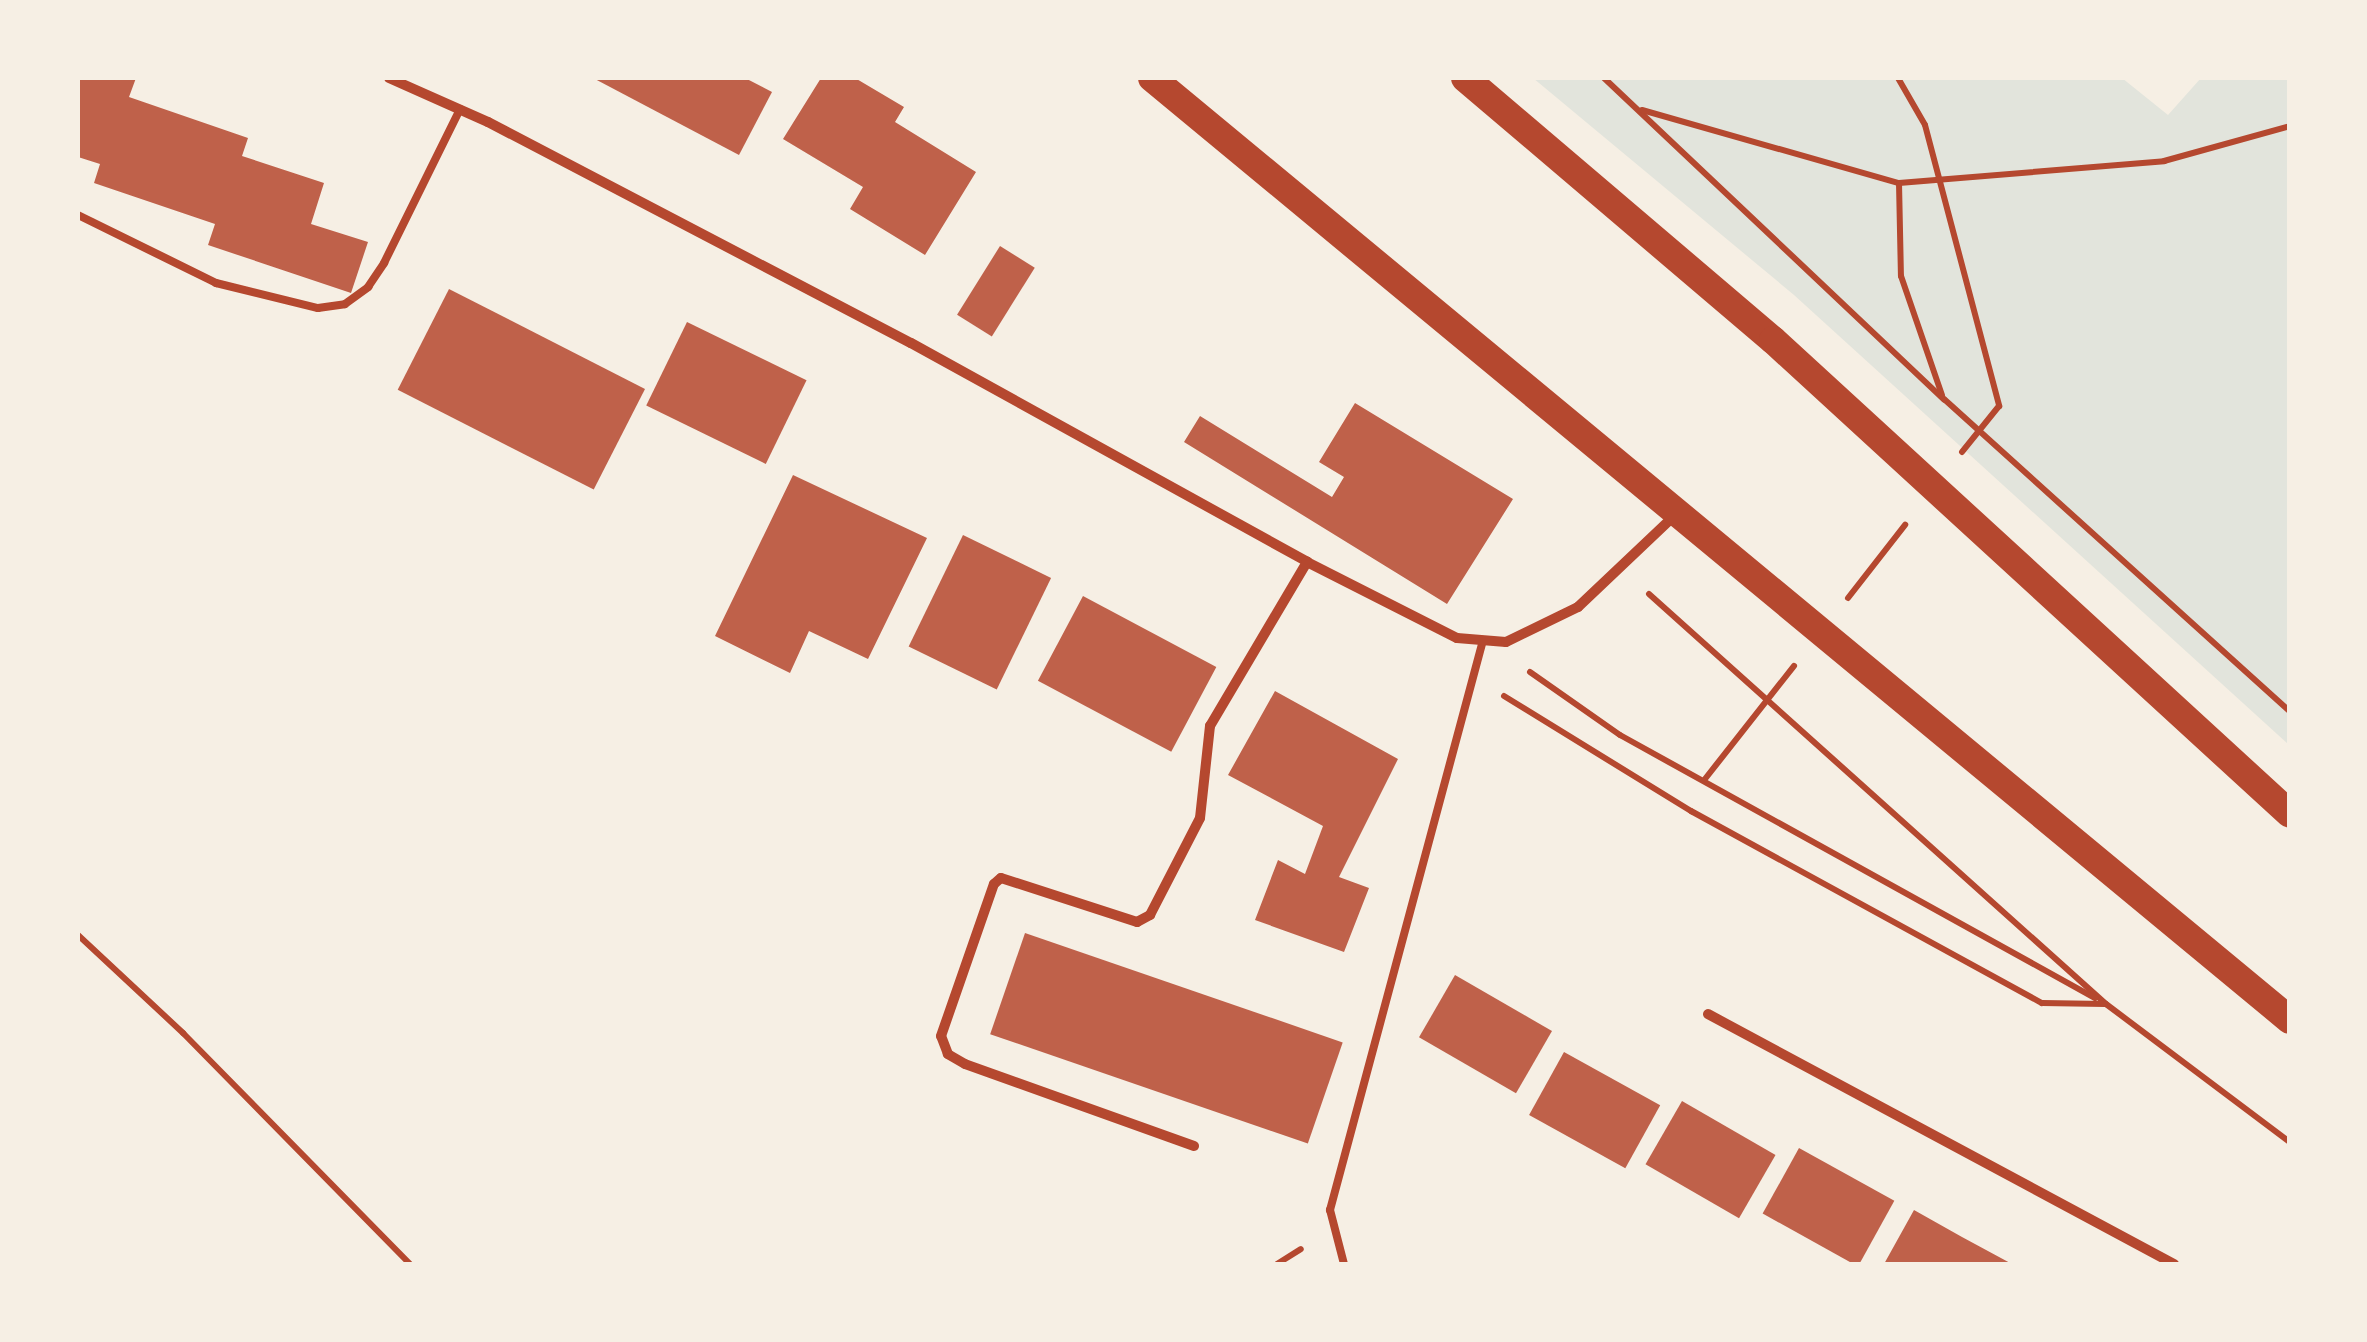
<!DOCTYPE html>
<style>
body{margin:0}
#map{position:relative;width:2367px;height:1342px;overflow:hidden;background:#f6efe4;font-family:"Golos Text",sans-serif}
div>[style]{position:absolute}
.green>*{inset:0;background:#e2e4dc}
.building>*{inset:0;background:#bf614a;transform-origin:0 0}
.path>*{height:6px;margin:-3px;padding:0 3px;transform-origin:3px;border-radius:3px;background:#b5482f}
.service>*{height:8px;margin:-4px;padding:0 4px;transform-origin:4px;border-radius:4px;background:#b5482f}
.minor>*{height:10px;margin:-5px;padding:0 5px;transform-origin:5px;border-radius:5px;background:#b5482f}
.trunk>*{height:28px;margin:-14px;padding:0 14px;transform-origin:14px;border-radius:14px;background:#b5482f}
span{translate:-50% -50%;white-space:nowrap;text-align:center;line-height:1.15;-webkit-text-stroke:9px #f6efe4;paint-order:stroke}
.frame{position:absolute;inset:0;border:80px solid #f6efe4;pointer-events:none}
</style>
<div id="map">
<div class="green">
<div style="clip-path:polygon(1533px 78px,2122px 78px,2168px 115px,2201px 78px,2289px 78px,2289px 745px,1794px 295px)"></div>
</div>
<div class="building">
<div style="clip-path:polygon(78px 78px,136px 78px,129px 97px,248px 138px,242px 156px,324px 183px,311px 224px,368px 242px,351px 293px,208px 245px,215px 224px,94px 183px,100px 164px,78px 157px)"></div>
<div style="clip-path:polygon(593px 78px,745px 78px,772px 92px,739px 155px)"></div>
<div style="clip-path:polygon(821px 78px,855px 78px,904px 107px,895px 122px,976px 172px,925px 255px,850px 209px,863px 187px,783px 139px)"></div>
<div style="left:1000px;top:246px;width:41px;height:81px;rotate:32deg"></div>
<div style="left:449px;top:289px;width:220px;height:113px;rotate:27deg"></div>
<div style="left:687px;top:322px;width:133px;height:93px;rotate:26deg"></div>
<div style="clip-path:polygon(1355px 403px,1513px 499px,1447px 604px,1184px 442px,1200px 416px,1332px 497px,1344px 477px,1319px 462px)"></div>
<div style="clip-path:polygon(793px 475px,927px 538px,868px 659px,809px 631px,790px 673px,715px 636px)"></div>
<div style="left:963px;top:535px;width:98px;height:124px;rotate:26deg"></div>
<div style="left:1083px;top:596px;width:151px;height:96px;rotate:28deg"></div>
<div style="clip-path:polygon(1275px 691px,1398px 759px,1339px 877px,1369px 888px,1344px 952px,1255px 920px,1278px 860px,1305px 874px,1323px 826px,1228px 775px)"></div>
<div style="left:1025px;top:933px;width:336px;height:107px;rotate:19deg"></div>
<div style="left:1455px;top:975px;width:112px;height:72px;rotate:30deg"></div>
<div style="left:1564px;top:1052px;width:110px;height:72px;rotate:29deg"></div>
<div style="left:1682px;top:1101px;width:108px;height:73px;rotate:30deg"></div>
<div style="left:1799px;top:1148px;width:109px;height:75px;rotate:29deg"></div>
<div style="clip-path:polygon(1914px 1210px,1962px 1237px,2012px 1264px,1884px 1264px)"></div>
</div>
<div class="path">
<div style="left:1604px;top:78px;width:468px;rotate:43.4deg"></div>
<div style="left:1944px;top:399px;width:467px;rotate:42.1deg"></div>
<div style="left:1898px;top:78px;width:54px;rotate:60.1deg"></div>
<div style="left:1925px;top:125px;width:291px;rotate:75.2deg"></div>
<div style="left:1999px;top:406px;width:59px;rotate:128.8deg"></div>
<div style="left:1642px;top:110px;width:267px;rotate:15.9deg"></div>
<div style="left:1899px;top:183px;width:266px;rotate:-4.7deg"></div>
<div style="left:2164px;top:161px;width:131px;rotate:-15.5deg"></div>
<div style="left:1899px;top:183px;width:93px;rotate:88.8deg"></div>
<div style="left:1901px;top:276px;width:126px;rotate:71deg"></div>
<div style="left:1649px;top:594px;width:614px;rotate:41.9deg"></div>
<div style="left:2106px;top:1004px;width:230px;rotate:36.9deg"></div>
<div style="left:1848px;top:598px;width:93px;rotate:-52deg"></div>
<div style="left:1530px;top:672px;width:110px;rotate:35deg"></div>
<div style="left:1620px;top:735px;width:543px;rotate:28.97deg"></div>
<div style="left:1504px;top:696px;width:220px;rotate:31.6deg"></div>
<div style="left:1691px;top:811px;width:400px;rotate:28.7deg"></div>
<div style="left:2042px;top:1003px;width:63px;rotate:0.9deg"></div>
<div style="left:1705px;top:779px;width:144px;rotate:-51.8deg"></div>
<div style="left:78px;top:935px;width:144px;rotate:43deg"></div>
<div style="left:183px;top:1033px;width:324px;rotate:45.5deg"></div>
<div style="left:1277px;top:1264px;width:28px;rotate:-32deg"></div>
</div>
<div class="service">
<div style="left:78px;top:215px;width:154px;rotate:26.2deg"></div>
<div style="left:216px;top:283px;width:105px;rotate:13.8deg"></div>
<div style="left:318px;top:308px;width:27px;rotate:-8deg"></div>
<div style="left:345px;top:304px;width:29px;rotate:-36deg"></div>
<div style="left:368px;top:287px;width:29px;rotate:-56deg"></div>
<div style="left:384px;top:263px;width:172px;rotate:-63.7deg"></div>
<div style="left:1344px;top:1264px;width:56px;rotate:-104.5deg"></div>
<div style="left:1330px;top:1210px;width:590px;rotate:-74.97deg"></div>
</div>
<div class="minor">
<div style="left:389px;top:78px;width:108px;rotate:24deg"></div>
<div style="left:488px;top:122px;width:477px;rotate:27.6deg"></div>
<div style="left:911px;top:343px;width:453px;rotate:28.9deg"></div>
<div style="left:1307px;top:562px;width:168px;rotate:26.9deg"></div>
<div style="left:1457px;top:638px;width:49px;rotate:4.7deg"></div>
<div style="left:1506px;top:642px;width:80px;rotate:-25.9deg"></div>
<div style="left:1578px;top:607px;width:134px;rotate:-43.5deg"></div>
<div style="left:1708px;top:1014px;width:529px;rotate:28.21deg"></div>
<div style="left:1194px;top:1146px;width:243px;rotate:-160.3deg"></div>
<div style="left:965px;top:1064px;width:20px;rotate:-150deg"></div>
<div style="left:948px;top:1054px;width:19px;rotate:-111deg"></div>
<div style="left:941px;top:1036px;width:161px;rotate:-70.8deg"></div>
<div style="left:994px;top:884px;width:9px;rotate:-41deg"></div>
<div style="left:1001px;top:878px;width:143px;rotate:17.9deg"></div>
<div style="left:1137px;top:922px;width:15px;rotate:-28deg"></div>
<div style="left:1150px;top:915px;width:109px;rotate:-62.7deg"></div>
<div style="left:1200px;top:818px;width:93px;rotate:-83.8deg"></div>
<div style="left:1210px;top:726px;width:191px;rotate:-59.4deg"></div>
</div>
<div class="trunk">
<div style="left:1152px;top:78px;width:1477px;rotate:39.62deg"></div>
<div style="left:1465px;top:78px;width:404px;rotate:40.4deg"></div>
<div style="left:1773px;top:340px;width:701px;rotate:42.52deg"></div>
</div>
<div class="frame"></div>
</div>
